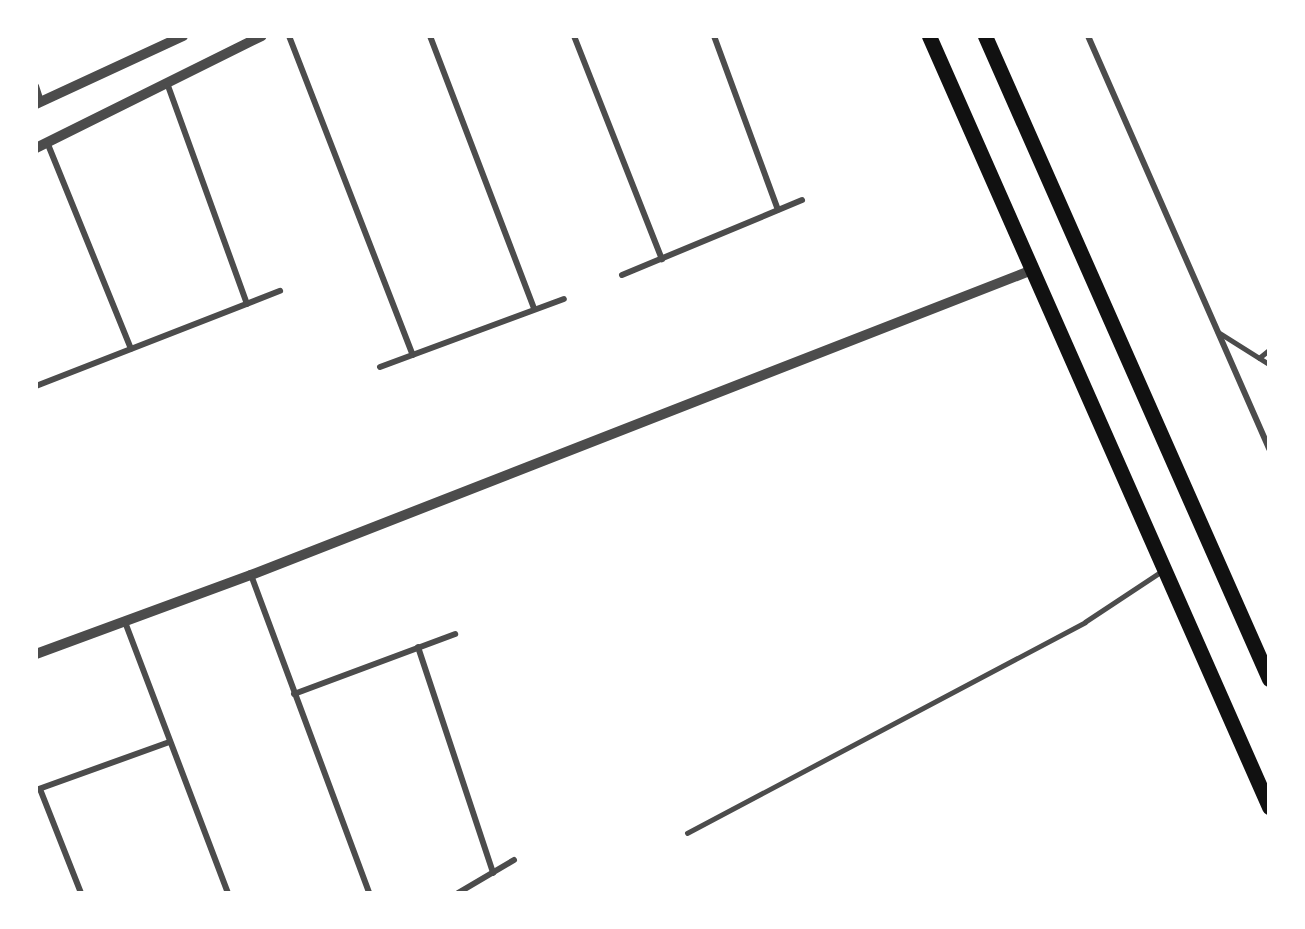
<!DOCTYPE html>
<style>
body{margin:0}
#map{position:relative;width:1305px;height:929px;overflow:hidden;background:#fff;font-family:"Source Sans 3",sans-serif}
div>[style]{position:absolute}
.service>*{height:4.5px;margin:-2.25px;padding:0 2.25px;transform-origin:2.25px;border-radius:2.25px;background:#4c4c4c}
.minor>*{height:6px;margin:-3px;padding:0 3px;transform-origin:3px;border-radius:3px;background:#4c4c4c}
.tertiary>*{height:10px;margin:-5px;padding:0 5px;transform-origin:5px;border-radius:5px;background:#4c4c4c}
.primary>*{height:15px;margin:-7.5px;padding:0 7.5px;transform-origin:7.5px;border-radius:7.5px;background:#111}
span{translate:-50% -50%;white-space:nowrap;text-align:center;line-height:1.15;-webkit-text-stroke:6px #fff;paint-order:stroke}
.frame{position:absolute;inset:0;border:38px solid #fff;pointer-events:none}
</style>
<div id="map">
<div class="service">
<div style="left:1218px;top:332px;width:60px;rotate:32.1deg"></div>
<div style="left:1259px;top:358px;width:13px;rotate:-39deg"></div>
<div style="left:687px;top:833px;width:450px;rotate:-27.9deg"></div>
<div style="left:1085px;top:622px;width:92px;rotate:-33.5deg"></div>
</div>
<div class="minor">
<div style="left:289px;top:36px;width:342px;rotate:68.8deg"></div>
<div style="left:430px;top:36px;width:292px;rotate:69.1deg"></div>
<div style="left:574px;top:36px;width:240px;rotate:68.5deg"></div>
<div style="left:714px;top:36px;width:185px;rotate:69.8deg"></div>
<div style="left:1088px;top:36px;width:451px;rotate:66.3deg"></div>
<div style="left:167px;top:83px;width:235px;rotate:70.1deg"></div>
<div style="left:36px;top:86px;width:16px;rotate:72deg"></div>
<div style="left:47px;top:142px;width:223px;rotate:67.9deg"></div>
<div style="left:622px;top:275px;width:195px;rotate:-22.6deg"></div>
<div style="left:380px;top:367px;width:196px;rotate:-20.3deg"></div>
<div style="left:36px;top:386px;width:262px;rotate:-21.3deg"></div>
<div style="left:251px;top:575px;width:339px;rotate:69.6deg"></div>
<div style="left:125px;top:622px;width:290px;rotate:69.2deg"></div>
<div style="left:418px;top:647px;width:238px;rotate:71.6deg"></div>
<div style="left:294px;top:694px;width:172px;rotate:-20.4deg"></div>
<div style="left:40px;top:789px;width:112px;rotate:68.5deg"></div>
<div style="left:36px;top:790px;width:141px;rotate:-19.8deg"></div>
<div style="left:458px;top:893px;width:65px;rotate:-30.5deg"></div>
</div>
<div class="tertiary">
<div style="left:36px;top:104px;width:162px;rotate:-24.8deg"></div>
<div style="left:36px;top:148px;width:252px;rotate:-26.4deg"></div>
<div style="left:36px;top:654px;width:229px;rotate:-20.2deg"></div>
<div style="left:251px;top:575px;width:838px;rotate:-21.33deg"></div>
</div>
<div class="primary">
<div style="left:929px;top:36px;width:843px;rotate:66.2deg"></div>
<div style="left:985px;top:36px;width:703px;rotate:66.17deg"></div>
</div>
<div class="frame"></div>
</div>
